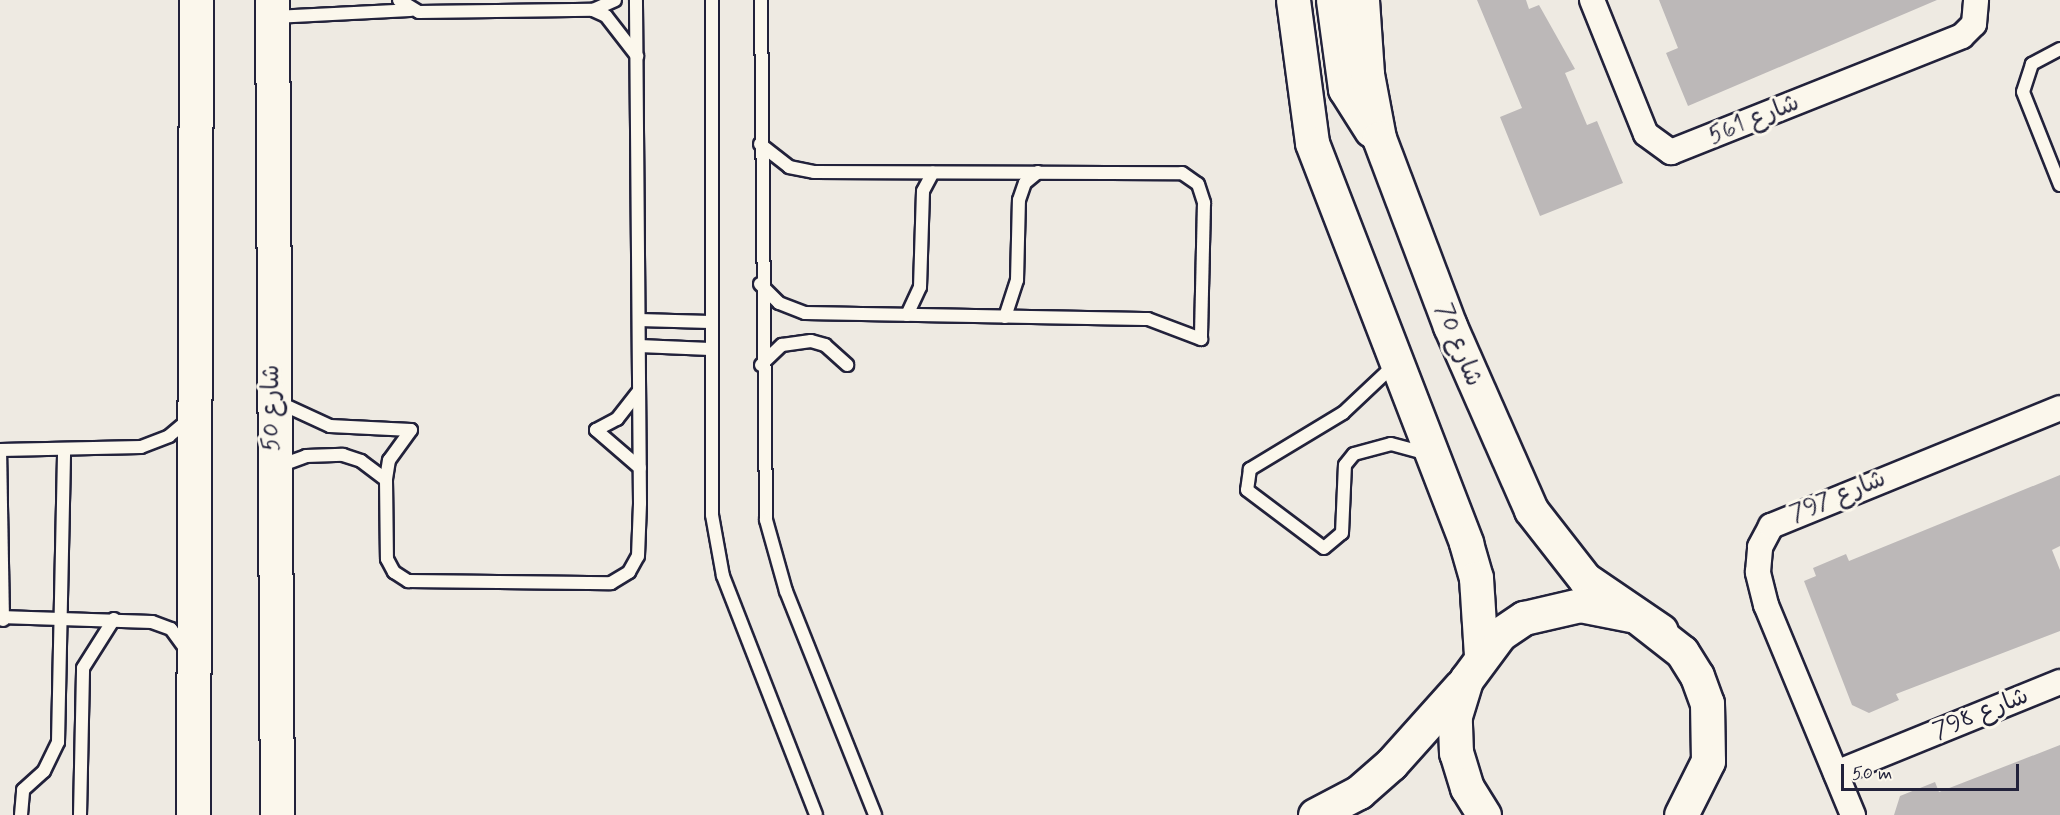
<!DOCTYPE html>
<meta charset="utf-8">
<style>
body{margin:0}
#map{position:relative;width:2060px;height:815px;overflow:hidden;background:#eeeae2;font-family:Mynerve,"Playpen Sans Arabic",sans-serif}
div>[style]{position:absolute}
.building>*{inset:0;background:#bcb8b8}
.roads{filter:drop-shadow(2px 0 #22223b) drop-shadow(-2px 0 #22223b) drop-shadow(0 2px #22223b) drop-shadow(0 -2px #22223b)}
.lane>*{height:12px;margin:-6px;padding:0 6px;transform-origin:6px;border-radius:6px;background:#fbf7ec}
.street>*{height:24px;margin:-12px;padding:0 12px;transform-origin:12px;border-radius:12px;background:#fbf7ec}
.secondary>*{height:33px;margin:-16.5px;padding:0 16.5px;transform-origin:16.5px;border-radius:16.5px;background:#fbf7ec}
span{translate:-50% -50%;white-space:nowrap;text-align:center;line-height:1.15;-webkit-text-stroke:6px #fbf7ec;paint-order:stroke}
.street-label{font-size:24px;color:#22223b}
.scale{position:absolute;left:1841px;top:764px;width:178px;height:27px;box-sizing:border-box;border:3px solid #22223b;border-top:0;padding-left:8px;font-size:18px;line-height:21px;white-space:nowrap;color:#22223b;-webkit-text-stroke:4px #fbf7ec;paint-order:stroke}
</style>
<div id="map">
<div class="building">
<div style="clip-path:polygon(1477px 0,1526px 0,1529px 9px,1539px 5px,1575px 69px,1565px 73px,1587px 125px,1597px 121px,1623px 183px,1540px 216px,1500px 117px,1522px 108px)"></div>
<div style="clip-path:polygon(1659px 0,1937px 0,1688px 106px,1666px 53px,1678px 48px)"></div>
<div style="clip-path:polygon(2060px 475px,2060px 546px,2052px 550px,2060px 570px,2060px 631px,1896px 694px,1899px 700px,1869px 713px,1852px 705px,1804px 581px,1816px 576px,1813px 568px,1846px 554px,1849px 561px)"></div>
<div style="clip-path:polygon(2060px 745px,2060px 815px,1894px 815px,1900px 796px,1935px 782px,1939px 792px)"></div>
</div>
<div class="roads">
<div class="lane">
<div style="left:399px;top:0;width:23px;rotate:31deg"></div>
<div style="left:419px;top:12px;width:174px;rotate:-0.7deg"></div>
<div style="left:593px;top:10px;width:24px;rotate:-24deg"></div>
<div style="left:712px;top:0;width:515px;rotate:90deg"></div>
<div style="left:712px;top:515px;width:62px;rotate:79.8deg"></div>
<div style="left:723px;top:576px;width:256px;rotate:68.7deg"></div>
<div style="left:761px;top:0;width:520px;rotate:89.45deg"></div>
<div style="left:766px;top:520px;width:74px;rotate:74.3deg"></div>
<div style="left:786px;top:591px;width:241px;rotate:68.3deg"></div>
<div style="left:593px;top:10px;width:14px;rotate:25deg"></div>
<div style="left:606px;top:16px;width:51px;rotate:52.2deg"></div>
<div style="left:274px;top:17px;width:136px;rotate:-2.9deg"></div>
<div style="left:2060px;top:49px;width:32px;rotate:152deg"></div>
<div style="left:2032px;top:64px;width:29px;rotate:108deg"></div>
<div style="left:2023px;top:92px;width:100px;rotate:68.3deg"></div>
<div style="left:760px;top:144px;width:37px;rotate:38deg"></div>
<div style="left:789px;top:167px;width:25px;rotate:11deg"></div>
<div style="left:814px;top:172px;width:368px;rotate:0.2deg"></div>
<div style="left:1182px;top:173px;width:19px;rotate:35deg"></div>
<div style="left:1198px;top:184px;width:20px;rotate:72deg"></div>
<div style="left:1204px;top:203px;width:136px;rotate:91.3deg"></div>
<div style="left:760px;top:284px;width:27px;rotate:45deg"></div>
<div style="left:779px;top:303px;width:28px;rotate:21deg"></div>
<div style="left:805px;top:313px;width:343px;rotate:1deg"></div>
<div style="left:1148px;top:319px;width:57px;rotate:20.7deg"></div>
<div style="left:907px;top:315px;width:31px;rotate:-65deg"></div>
<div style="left:920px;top:287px;width:96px;rotate:-88.2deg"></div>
<div style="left:923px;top:191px;width:21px;rotate:-62deg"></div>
<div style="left:1005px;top:317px;width:39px;rotate:-72deg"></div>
<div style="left:1017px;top:280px;width:80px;rotate:-88.6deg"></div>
<div style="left:1019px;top:200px;width:18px;rotate:-71deg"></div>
<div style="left:1025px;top:183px;width:17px;rotate:-40deg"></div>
<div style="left:639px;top:320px;width:71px;rotate:1.6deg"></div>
<div style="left:639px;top:346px;width:71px;rotate:2.4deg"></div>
<div style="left:761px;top:365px;width:29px;rotate:-44deg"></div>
<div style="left:782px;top:345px;width:29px;rotate:-8deg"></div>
<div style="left:811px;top:341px;width:15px;rotate:16deg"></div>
<div style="left:825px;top:345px;width:30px;rotate:42deg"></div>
<div style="left:1394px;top:365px;width:70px;rotate:136.7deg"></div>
<div style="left:1343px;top:413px;width:109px;rotate:148.9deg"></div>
<div style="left:1250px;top:469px;width:21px;rotate:98deg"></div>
<div style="left:1247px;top:490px;width:96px;rotate:37deg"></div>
<div style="left:1324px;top:548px;width:23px;rotate:-40deg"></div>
<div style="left:1342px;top:533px;width:68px;rotate:-87.5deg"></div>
<div style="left:1345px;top:465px;width:14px;rotate:-51deg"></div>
<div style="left:1354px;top:454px;width:38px;rotate:-15deg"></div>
<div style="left:1391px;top:444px;width:38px;rotate:15deg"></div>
<div style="left:280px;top:403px;width:55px;rotate:24.7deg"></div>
<div style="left:330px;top:426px;width:81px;rotate:2.8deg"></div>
<div style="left:411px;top:430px;width:37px;rotate:126deg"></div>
<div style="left:389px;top:460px;width:20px;rotate:99deg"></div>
<div style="left:386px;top:480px;width:79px;rotate:89.3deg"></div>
<div style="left:387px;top:559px;width:15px;rotate:62deg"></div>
<div style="left:394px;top:572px;width:17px;rotate:33deg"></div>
<div style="left:408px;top:581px;width:203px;rotate:0.6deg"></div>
<div style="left:611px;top:583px;width:21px;rotate:-31deg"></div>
<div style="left:629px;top:572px;width:18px;rotate:-61deg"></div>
<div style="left:638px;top:556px;width:53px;rotate:-87.8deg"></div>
<div style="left:640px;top:503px;width:503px;rotate:-90.46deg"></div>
<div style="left:596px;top:430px;width:24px;rotate:-28deg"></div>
<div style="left:617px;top:419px;width:34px;rotate:-52deg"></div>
<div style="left:596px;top:430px;width:58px;rotate:40.8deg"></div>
<div style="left:279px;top:466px;width:29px;rotate:-20deg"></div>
<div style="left:306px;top:456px;width:37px;rotate:-2deg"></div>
<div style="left:343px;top:455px;width:19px;rotate:18deg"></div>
<div style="left:361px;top:461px;width:31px;rotate:37deg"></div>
<div style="left:0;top:617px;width:152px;rotate:1.9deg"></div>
<div style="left:152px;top:622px;width:20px;rotate:20deg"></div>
<div style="left:171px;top:629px;width:26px;rotate:54deg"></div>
<div style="left:3px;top:620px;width:170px;rotate:-91deg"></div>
<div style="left:0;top:450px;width:141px;rotate:-1.2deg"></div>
<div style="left:141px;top:447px;width:30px;rotate:-21deg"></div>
<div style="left:169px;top:436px;width:26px;rotate:-40deg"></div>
<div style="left:21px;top:815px;width:25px;rotate:-85deg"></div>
<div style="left:23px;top:790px;width:28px;rotate:-42deg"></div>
<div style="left:44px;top:771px;width:32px;rotate:-64deg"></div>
<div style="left:58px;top:742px;width:292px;rotate:-88.8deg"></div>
<div style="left:80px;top:815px;width:147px;rotate:-88.8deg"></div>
<div style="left:83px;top:668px;width:58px;rotate:-57.7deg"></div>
</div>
<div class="street">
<div style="left:1592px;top:0;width:144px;rotate:68.1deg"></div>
<div style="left:1646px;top:134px;width:31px;rotate:36deg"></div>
<div style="left:1671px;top:152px;width:313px;rotate:-21.7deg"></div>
<div style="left:1962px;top:36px;width:17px;rotate:-45deg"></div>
<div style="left:1974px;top:24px;width:24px;rotate:-85deg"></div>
<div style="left:1836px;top:773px;width:242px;rotate:-22.1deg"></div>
<div style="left:1853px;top:815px;width:227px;rotate:-112.5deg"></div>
<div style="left:1766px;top:605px;width:34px;rotate:-104deg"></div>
<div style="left:1758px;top:572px;width:25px;rotate:-85deg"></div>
<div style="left:1760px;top:547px;width:24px;rotate:-62deg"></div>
<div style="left:1771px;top:526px;width:312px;rotate:-22.2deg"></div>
</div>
<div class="secondary">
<div style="left:272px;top:0;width:815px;rotate:89.65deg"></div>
<div style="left:1293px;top:0;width:144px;rotate:82.4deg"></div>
<div style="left:1312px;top:143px;width:429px;rotate:68.9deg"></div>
<div style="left:1466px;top:543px;width:36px;rotate:74deg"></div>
<div style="left:1476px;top:578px;width:77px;rotate:86.3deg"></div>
<div style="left:1333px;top:0;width:90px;rotate:82.3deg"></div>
<div style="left:1345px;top:89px;width:49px;rotate:57.6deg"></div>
<div style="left:1362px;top:0;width:74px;rotate:86.1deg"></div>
<div style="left:1367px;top:74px;width:65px;rotate:79.4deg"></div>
<div style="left:1379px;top:138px;width:201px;rotate:69.3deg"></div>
<div style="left:1450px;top:326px;width:201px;rotate:66.2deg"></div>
<div style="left:1531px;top:510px;width:88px;rotate:52deg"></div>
<div style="left:1585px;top:579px;width:92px;rotate:34.4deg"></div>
<div style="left:193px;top:815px;width:815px;rotate:-89.79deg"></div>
<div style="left:1315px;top:815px;width:50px;rotate:-27.6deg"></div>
<div style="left:1359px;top:792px;width:43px;rotate:-41.2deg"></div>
<div style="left:1391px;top:764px;width:105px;rotate:-48.1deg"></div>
<div style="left:1484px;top:815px;width:32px;rotate:-122deg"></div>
<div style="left:1467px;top:788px;width:37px;rotate:-107deg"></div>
<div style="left:1456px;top:753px;width:37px;rotate:-92deg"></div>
<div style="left:1455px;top:716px;width:38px;rotate:-73deg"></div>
<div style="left:1466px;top:680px;width:57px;rotate:-53.5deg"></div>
<div style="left:1500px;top:634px;width:29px;rotate:-34deg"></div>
<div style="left:1524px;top:618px;width:57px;rotate:-13.1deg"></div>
<div style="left:1580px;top:605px;width:57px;rotate:11.1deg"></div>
<div style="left:1636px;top:616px;width:58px;rotate:38deg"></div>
<div style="left:1682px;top:652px;width:28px;rotate:58deg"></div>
<div style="left:1697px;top:676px;width:29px;rotate:70deg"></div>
<div style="left:1707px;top:703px;width:58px;rotate:89deg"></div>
<div style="left:1708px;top:761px;width:60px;rotate:116.6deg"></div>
</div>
</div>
<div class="street-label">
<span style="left:1754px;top:120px;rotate:-22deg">شارع 561</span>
<span style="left:1458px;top:345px;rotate:68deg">شارع 70</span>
<span style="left:272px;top:408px;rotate:-90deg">شارع 50</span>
<span style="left:1838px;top:497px;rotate:-22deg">شارع 797</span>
<span style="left:1981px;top:714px;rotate:-22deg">شارع 798</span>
</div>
<div class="scale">50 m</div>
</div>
